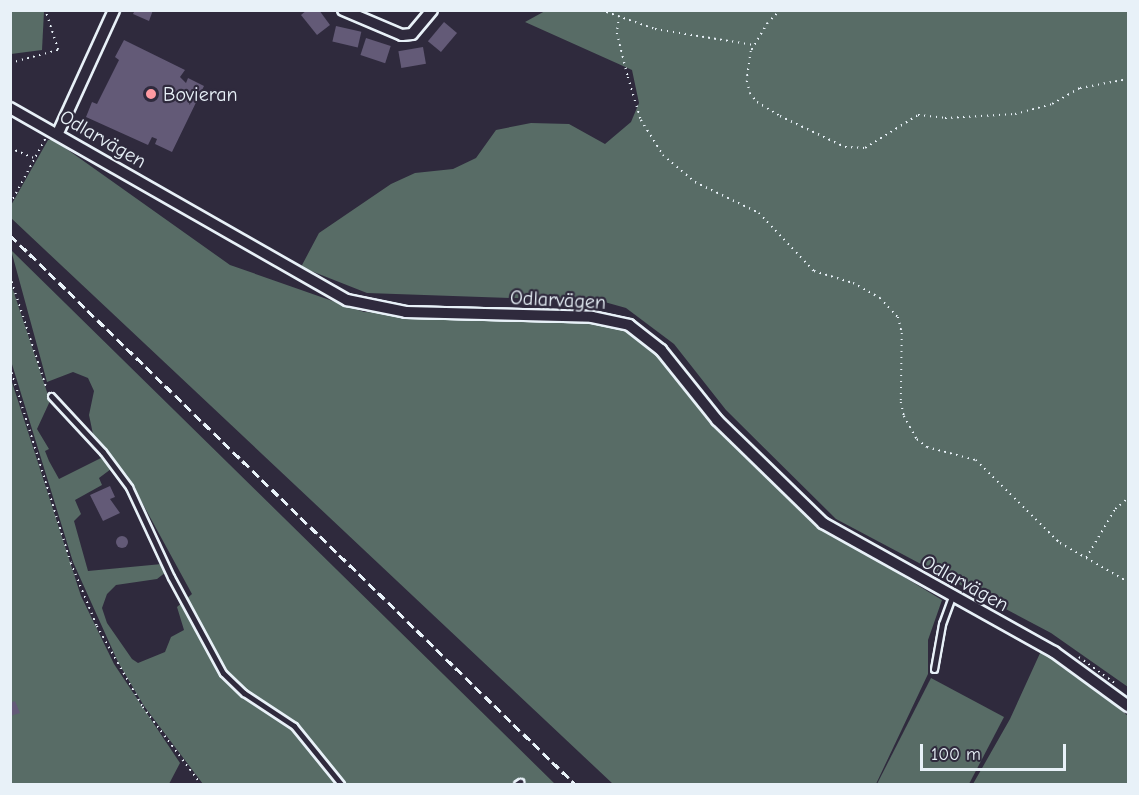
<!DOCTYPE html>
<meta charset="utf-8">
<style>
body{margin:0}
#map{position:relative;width:1139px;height:795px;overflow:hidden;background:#2f2a3d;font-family:"Comic Neue",sans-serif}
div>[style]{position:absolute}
.green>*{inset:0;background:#586c66}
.building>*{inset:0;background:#635a77;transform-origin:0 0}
.round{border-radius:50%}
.path>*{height:1.5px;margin-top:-0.75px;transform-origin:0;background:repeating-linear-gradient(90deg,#e8f1f8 0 1.5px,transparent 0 6px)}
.roads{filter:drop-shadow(2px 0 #e8f1f8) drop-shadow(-2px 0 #e8f1f8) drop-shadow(0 2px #e8f1f8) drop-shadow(0 -2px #e8f1f8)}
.lane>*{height:5px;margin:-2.5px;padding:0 2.5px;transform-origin:2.5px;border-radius:2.5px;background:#2f2a3d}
.street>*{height:10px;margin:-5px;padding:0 5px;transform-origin:5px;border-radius:5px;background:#2f2a3d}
.rail>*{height:3px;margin-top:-1.5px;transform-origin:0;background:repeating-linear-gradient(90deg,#e8f1f8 0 9px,transparent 0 13.5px)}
.dots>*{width:16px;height:16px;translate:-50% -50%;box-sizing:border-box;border:3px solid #2f2a3d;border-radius:50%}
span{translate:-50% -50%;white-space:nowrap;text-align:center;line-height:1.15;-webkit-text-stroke:4.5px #2f2a3d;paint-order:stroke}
.poi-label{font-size:20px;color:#e8f1f8}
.left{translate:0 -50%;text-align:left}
.street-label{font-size:20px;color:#e8f1f8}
.frame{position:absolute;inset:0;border:12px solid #e8f1f8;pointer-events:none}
.scale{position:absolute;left:920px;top:744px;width:146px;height:27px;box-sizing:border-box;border:3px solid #e8f1f8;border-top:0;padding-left:8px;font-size:18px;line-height:21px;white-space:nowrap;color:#e8f1f8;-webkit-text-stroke:4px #2f2a3d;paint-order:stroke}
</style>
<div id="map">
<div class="green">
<div style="clip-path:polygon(10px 11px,44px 11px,42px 50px,11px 54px)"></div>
<div style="clip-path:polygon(545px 11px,1128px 11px,1128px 687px,1051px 633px,836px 519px,726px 410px,674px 344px,626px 308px,601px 301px,367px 293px,301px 267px,319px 233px,391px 184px,415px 173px,453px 169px,476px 158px,496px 130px,531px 123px,569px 124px,605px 144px,631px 122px,639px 103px,632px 70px,525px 22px)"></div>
<div style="clip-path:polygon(48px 140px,54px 140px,230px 265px,364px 312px,601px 321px,642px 339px,660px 356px,708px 418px,810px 520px,942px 600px,928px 640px,928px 674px,876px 784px,613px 784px,11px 218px,10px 207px)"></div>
<div style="clip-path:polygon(11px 250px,555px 784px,203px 784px,144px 706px,118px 662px,73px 562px,11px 361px,10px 281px,50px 401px,37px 429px,49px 449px,45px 451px,49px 461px,59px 479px,101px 458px,111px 469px,99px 478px,102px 485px,75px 500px,81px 514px,74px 521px,88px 571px,162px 564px,166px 572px,157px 579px,116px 585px,107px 594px,102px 608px,107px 623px,132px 659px,138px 663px,165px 652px,171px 637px,184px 630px,177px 607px,192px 594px,127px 475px,94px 439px,89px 415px,94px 391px,88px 378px,73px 372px,47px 382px)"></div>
<div style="clip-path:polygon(10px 376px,81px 596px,114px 664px,180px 763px,169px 784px,11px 784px)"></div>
<div style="clip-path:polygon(1041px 651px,1084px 679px,1128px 716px,1128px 784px,973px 784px,1010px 719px)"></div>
<div style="clip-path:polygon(931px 678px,1004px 717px,969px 784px,877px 784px)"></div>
</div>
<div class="building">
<div style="clip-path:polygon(135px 10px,153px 10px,149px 21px,133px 14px)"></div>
<div style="clip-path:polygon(307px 10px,319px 10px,330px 25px,317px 35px,301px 15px)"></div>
<div style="left:444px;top:22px;width:17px;height:25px;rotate:40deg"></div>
<div style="left:336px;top:26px;width:26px;height:16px;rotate:13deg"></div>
<div style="left:366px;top:38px;width:26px;height:18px;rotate:18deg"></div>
<div style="clip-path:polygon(124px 40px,185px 70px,180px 77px,186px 83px,188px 78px,204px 86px,172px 152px,155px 144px,157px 139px,152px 137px,148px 145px,86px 117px,92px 102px,97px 104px,119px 60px,115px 57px)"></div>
<div style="left:423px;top:47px;width:17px;height:25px;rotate:80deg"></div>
<div style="clip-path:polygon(110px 486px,115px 497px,110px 499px,120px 513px,103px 521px,90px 495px)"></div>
<div class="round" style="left:116px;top:536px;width:12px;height:12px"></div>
<div style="clip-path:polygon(15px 701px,20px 713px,10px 716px,10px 703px)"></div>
</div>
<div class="path">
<div style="left:601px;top:10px;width:57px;rotate:19.4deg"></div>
<div style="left:655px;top:29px;width:100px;rotate:9.2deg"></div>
<div style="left:620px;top:10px;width:23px;rotate:97deg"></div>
<div style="left:617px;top:33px;width:45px;rotate:76deg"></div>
<div style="left:628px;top:77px;width:45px;rotate:73.2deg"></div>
<div style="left:641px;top:120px;width:41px;rotate:57.8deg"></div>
<div style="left:663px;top:155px;width:42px;rotate:40.2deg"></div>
<div style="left:695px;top:182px;width:71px;rotate:25.8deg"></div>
<div style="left:759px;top:213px;width:80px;rotate:46.5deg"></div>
<div style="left:814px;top:271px;width:41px;rotate:17.1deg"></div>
<div style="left:853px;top:283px;width:31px;rotate:29deg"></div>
<div style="left:880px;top:298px;width:26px;rotate:47deg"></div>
<div style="left:898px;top:317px;width:16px;rotate:76deg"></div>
<div style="left:902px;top:333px;width:69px;rotate:90.8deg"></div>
<div style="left:901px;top:402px;width:14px;rotate:78deg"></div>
<div style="left:904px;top:416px;width:26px;rotate:61deg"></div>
<div style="left:917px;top:439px;width:13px;rotate:39deg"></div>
<div style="left:927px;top:447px;width:51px;rotate:14.9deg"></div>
<div style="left:976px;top:460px;width:118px;rotate:44.7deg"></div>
<div style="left:1060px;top:543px;width:78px;rotate:29.8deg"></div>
<div style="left:781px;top:10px;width:18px;rotate:135deg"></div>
<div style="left:768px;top:23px;width:33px;rotate:121deg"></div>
<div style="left:751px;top:51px;width:30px;rotate:98deg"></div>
<div style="left:747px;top:81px;width:12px;rotate:76deg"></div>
<div style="left:750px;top:93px;width:11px;rotate:52deg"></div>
<div style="left:757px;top:102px;width:27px;rotate:31deg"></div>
<div style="left:780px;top:116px;width:72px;rotate:25.5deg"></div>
<div style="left:845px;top:147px;width:20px;rotate:3deg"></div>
<div style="left:865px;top:148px;width:62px;rotate:-31.9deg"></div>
<div style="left:918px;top:115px;width:27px;rotate:6deg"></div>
<div style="left:945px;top:118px;width:70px;rotate:-3.3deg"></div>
<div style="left:1015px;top:114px;width:38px;rotate:-15deg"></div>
<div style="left:1052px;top:104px;width:32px;rotate:-30deg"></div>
<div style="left:1080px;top:88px;width:49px;rotate:-10.6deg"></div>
<div style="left:10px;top:63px;width:50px;rotate:-15.2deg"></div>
<div style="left:58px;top:50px;width:42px;rotate:-108deg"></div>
<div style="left:10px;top:148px;width:25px;rotate:23deg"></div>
<div style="left:10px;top:204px;width:74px;rotate:-61.7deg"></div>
<div style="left:10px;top:276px;width:119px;rotate:71.9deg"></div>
<div style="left:10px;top:367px;width:205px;rotate:72.7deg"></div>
<div style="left:71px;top:563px;width:68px;rotate:67.6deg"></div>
<div style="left:97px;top:626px;width:93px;rotate:60.4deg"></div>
<div style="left:143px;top:707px;width:96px;rotate:53deg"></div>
<div style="left:1086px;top:558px;width:57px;rotate:-59.4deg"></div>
<div style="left:1115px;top:509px;width:17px;rotate:-40deg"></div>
<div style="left:1079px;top:657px;width:46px;rotate:36.1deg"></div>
</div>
<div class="roads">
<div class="lane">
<div style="left:51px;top:396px;width:76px;rotate:47.1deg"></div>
<div style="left:103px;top:452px;width:44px;rotate:53.4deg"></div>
<div style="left:129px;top:487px;width:99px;rotate:65deg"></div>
<div style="left:171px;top:577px;width:109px;rotate:61.6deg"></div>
<div style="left:223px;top:673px;width:29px;rotate:44deg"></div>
<div style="left:244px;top:693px;width:60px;rotate:33.4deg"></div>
<div style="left:294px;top:726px;width:75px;rotate:51deg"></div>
<div style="left:934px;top:669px;width:46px;rotate:-79.9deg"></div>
<div style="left:942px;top:624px;width:30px;rotate:-70deg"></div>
<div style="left:517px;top:784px;width:4px;rotate:-34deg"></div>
</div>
<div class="street">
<div style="left:343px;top:10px;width:64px;rotate:23deg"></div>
<div style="left:402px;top:35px;width:10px;rotate:-6deg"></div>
<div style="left:412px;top:34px;width:31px;rotate:-50deg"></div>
<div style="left:10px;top:108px;width:388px;rotate:29.7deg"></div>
<div style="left:347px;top:300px;width:60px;rotate:11.5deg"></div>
<div style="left:406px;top:312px;width:186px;rotate:1.5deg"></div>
<div style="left:592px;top:317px;width:38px;rotate:12deg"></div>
<div style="left:629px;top:325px;width:41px;rotate:38deg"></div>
<div style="left:661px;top:350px;width:90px;rotate:51.3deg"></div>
<div style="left:717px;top:420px;width:148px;rotate:44.2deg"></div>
<div style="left:823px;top:523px;width:265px;rotate:29.2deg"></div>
<div style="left:1054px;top:652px;width:92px;rotate:36.1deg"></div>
<div style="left:58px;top:133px;width:135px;rotate:-65.5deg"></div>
</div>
</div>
<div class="rail">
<div style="left:10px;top:235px;width:788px;rotate:44.18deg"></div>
</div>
<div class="dots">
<div style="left:151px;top:94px;background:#ff9aa2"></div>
</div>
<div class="poi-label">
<span class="left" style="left:163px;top:94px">Bovieran</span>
</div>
<div class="street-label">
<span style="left:103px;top:139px;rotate:30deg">Odlarvägen</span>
<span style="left:558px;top:300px;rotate:3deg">Odlarvägen</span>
<span style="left:965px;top:583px;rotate:29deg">Odlarvägen</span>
</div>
<div class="frame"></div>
<div class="scale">100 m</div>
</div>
